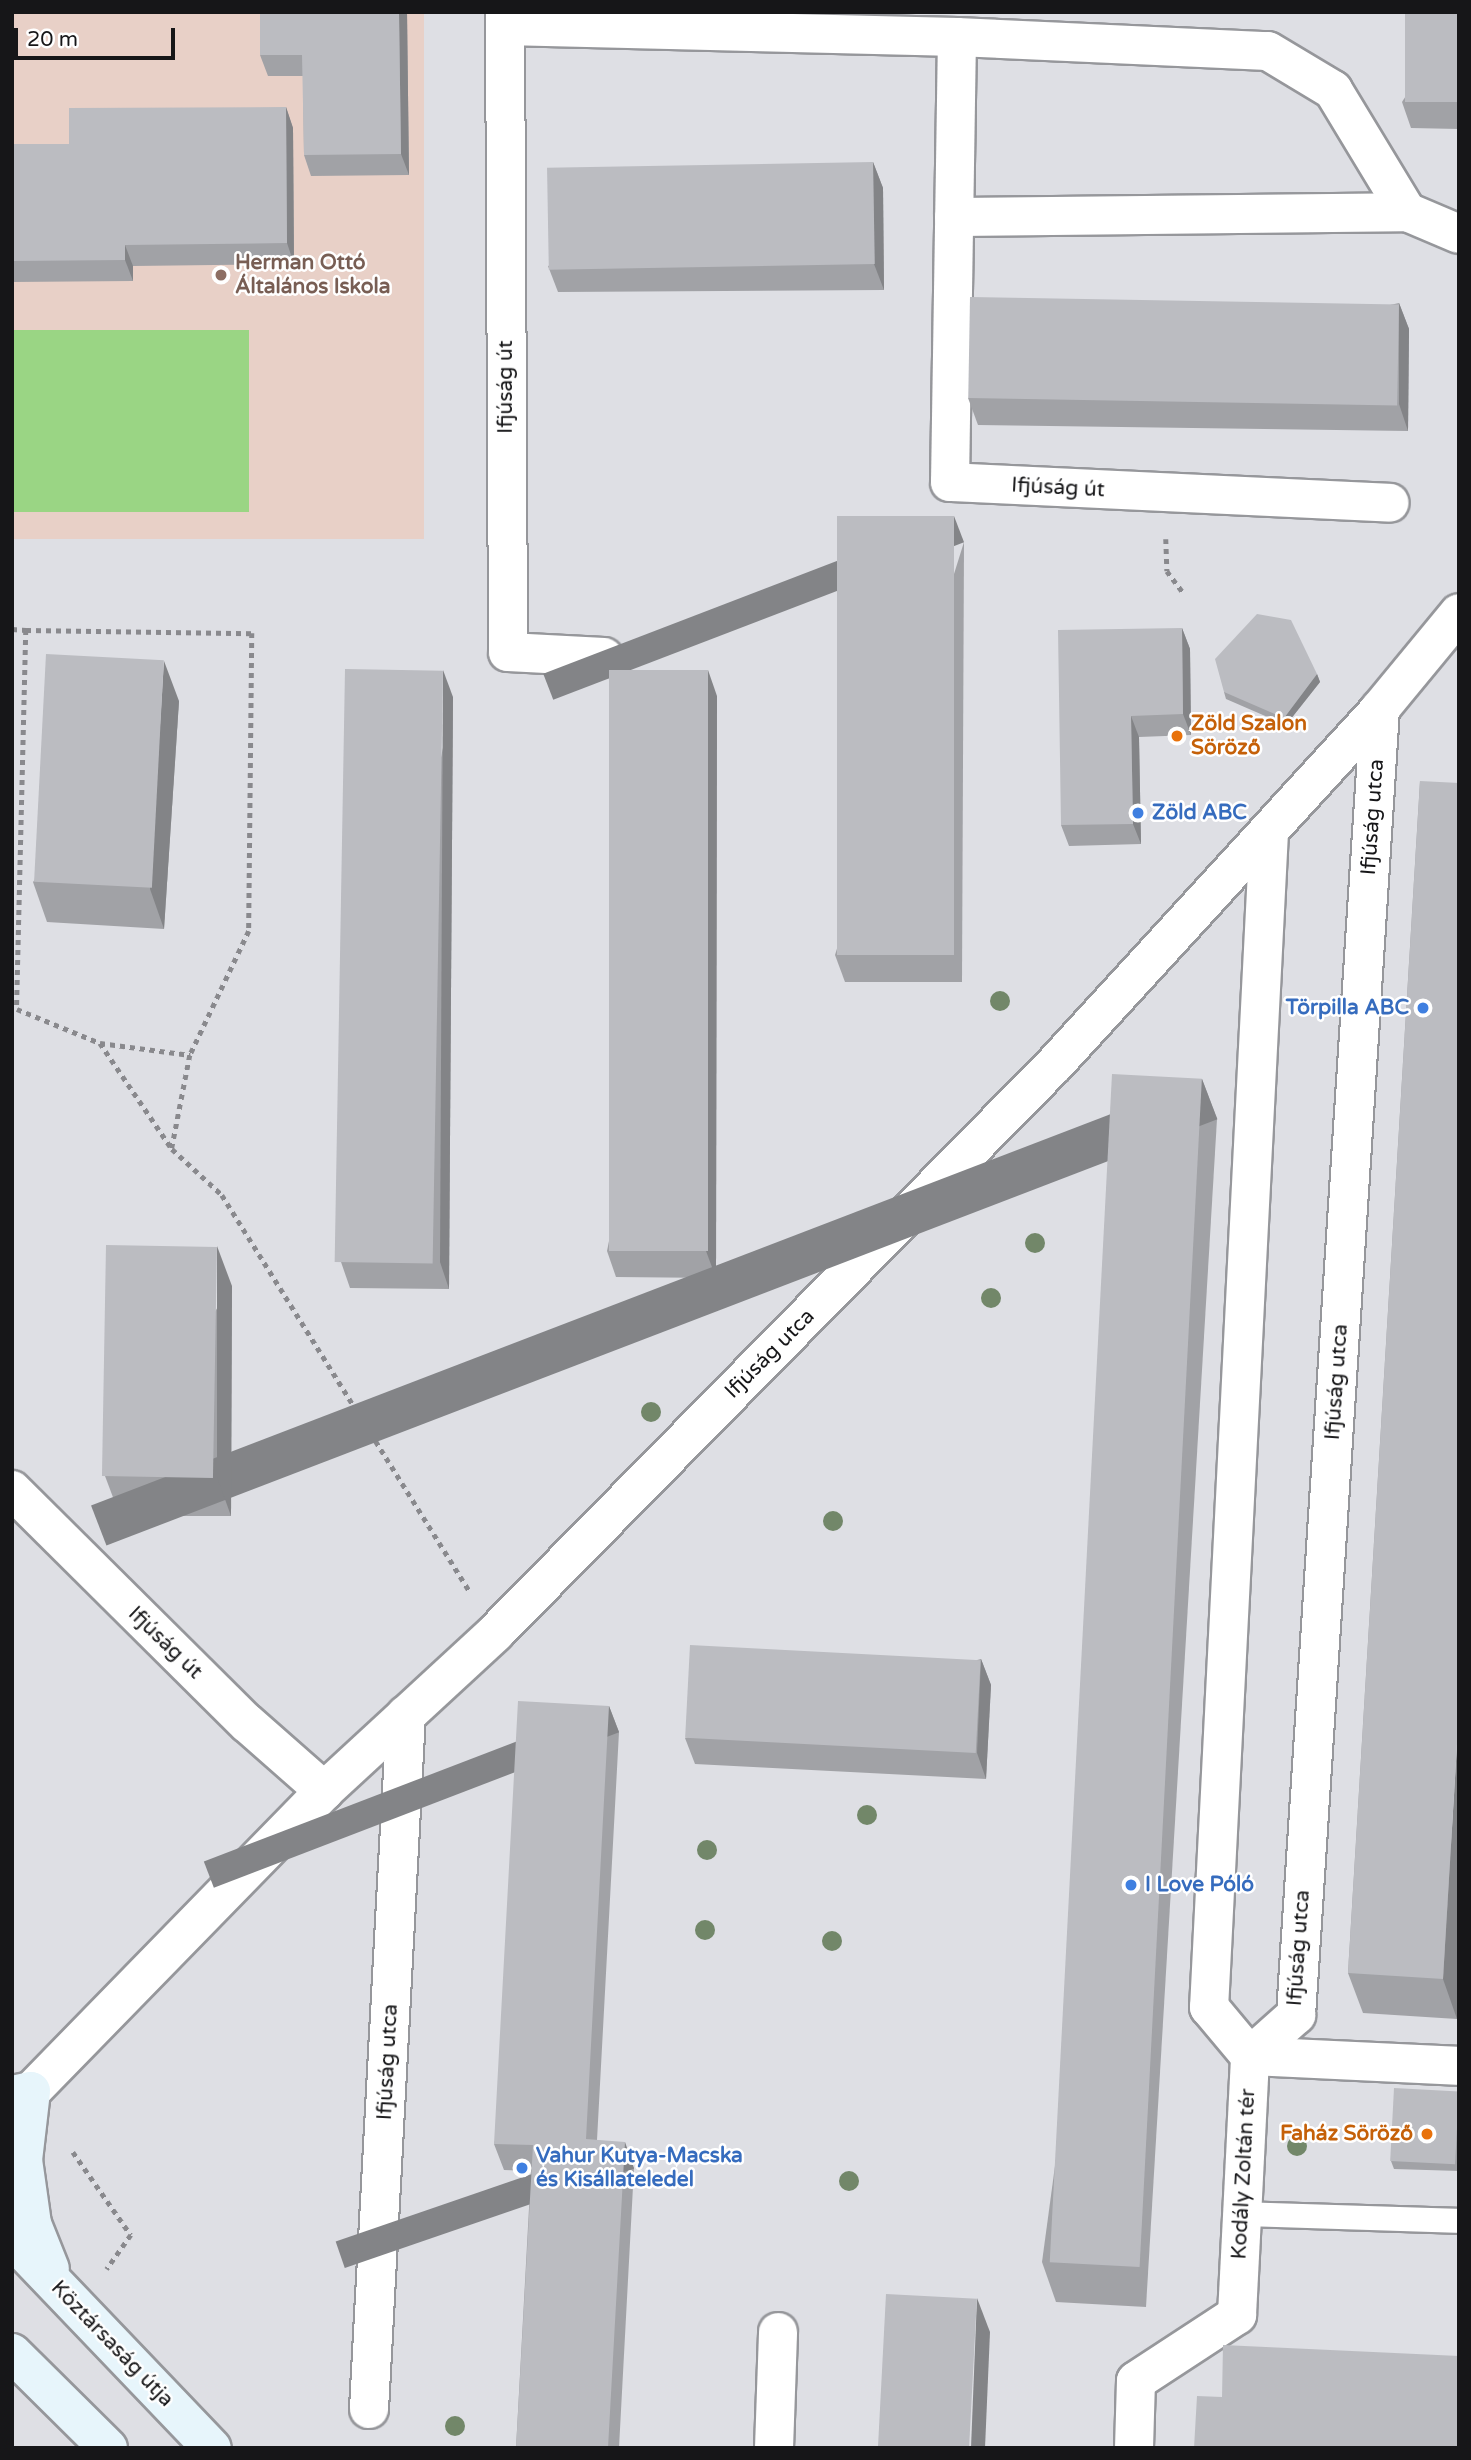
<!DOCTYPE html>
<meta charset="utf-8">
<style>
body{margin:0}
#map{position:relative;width:1471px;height:2460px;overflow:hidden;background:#dedfe4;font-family:"Varela Round",sans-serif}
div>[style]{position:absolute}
.education>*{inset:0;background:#e8d0c7;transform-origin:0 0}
.green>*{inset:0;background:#9ad584;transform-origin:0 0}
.path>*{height:4.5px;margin-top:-2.25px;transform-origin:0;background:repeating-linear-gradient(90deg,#89898d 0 5px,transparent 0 10px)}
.roads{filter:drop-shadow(2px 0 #96979b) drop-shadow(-2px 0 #96979b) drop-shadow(0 2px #96979b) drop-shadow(0 -2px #96979b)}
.lane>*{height:24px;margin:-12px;padding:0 12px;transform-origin:12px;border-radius:12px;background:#fff}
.street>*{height:38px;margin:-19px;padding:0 19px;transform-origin:19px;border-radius:19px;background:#fff}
.secondary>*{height:38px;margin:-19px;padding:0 19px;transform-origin:19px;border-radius:19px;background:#e7f5fb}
.trees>*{width:20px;height:20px;margin:-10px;border-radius:50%;background:#728769}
.wall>*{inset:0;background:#a1a2a6}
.shaded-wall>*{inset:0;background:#838487;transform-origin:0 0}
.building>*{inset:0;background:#bbbcc1;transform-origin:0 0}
.dots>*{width:19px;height:19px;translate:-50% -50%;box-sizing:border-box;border:4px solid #fff;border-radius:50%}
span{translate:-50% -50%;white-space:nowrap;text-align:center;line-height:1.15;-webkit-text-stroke:5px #fff;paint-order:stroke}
.education-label{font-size:21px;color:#785e54;font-weight:700}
.left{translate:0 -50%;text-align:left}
.street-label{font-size:21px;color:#161618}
.food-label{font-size:21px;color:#c56008;font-weight:700}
.right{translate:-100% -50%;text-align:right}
.shop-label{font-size:21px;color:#366cbe;font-weight:700}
.frame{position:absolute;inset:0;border:14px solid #161618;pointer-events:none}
.scale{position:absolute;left:14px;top:28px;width:161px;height:32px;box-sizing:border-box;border:4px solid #161618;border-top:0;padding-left:9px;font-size:21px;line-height:24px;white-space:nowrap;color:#161618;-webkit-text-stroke:5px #fff;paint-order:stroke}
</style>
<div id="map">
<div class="education">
<div style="left:12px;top:12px;width:412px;height:527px"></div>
</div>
<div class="green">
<div style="left:249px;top:330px;width:182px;height:237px;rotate:90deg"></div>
</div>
<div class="path">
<div style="left:1166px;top:539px;width:32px;rotate:88deg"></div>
<div style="left:1167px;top:571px;width:26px;rotate:53deg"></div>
<div style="left:12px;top:629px;width:14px;rotate:4deg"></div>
<div style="left:26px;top:630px;width:379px;rotate:91.4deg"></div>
<div style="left:17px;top:1009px;width:90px;rotate:22.3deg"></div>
<div style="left:100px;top:1043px;width:128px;rotate:55.8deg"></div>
<div style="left:172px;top:1149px;width:68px;rotate:42.6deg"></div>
<div style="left:222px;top:1195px;width:466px;rotate:58deg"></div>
<div style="left:26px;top:630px;width:226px;rotate:0.8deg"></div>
<div style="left:252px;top:633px;width:298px;rotate:90.6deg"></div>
<div style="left:249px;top:931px;width:137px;rotate:115.4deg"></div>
<div style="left:190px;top:1055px;width:95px;rotate:101deg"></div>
<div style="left:100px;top:1043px;width:91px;rotate:7.6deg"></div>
<div style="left:73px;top:2152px;width:101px;rotate:55.1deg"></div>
<div style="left:131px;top:2235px;width:42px;rotate:125.2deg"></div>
</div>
<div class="roads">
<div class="lane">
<div style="left:1242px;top:2214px;width:217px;rotate:1.8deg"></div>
</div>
<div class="street">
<div style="left:505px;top:12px;width:640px;rotate:89.73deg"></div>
<div style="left:508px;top:652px;width:96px;rotate:3deg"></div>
<div style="left:505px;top:26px;width:452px;rotate:1.4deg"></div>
<div style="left:957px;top:37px;width:311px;rotate:2.6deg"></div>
<div style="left:1268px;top:51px;width:76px;rotate:31deg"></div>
<div style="left:1333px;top:90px;width:143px;rotate:58.8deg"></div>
<div style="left:957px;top:37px;width:445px;rotate:90.9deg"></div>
<div style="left:950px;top:482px;width:440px;rotate:2.7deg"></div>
<div style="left:954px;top:217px;width:453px;rotate:-0.6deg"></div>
<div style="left:1407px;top:212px;width:56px;rotate:22.9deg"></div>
<div style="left:1269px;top:832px;width:1177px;rotate:92.92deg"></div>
<div style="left:1209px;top:2007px;width:64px;rotate:50.1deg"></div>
<div style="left:1250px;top:2056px;width:62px;rotate:-41.7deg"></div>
<div style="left:1296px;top:2015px;width:1309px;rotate:-86.32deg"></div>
<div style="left:12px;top:1490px;width:331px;rotate:44.8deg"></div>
<div style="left:247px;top:1723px;width:103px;rotate:41.4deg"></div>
<div style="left:12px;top:2111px;width:447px;rotate:-45.7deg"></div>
<div style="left:324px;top:1791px;width:233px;rotate:-42.7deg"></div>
<div style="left:495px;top:1633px;width:798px;rotate:-45.46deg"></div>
<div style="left:1055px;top:1064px;width:481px;rotate:-47.5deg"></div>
<div style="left:1380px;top:709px;width:124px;rotate:-50.5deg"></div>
<div style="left:369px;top:2409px;width:695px;rotate:-86.95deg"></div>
<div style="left:774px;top:2448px;width:116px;rotate:-88deg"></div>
<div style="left:1134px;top:2448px;width:67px;rotate:-88.3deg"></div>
<div style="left:1136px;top:2381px;width:121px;rotate:-33.2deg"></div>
<div style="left:1237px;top:2315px;width:259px;rotate:-87.1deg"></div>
<div style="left:1250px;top:2056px;width:209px;rotate:2.7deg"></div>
</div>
<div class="secondary">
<div style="left:12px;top:2095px;width:19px;rotate:-12deg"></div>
<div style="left:31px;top:2091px;width:69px;rotate:96.6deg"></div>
<div style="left:23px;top:2160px;width:65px;rotate:82deg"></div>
<div style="left:32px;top:2224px;width:48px;rotate:68.2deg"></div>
<div style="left:12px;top:2239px;width:289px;rotate:46.3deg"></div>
<div style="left:12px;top:2353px;width:135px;rotate:44.7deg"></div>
</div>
</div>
<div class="trees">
<div style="left:1000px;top:1001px"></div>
<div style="left:1035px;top:1243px"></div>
<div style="left:991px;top:1298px"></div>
<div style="left:651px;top:1412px"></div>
<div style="left:833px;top:1521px"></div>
<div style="left:867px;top:1815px"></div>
<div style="left:707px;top:1850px"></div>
<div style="left:705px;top:1930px"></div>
<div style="left:832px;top:1941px"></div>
<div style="left:1297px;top:2146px"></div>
<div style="left:849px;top:2181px"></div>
<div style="left:455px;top:2426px"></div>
</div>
<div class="wall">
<div style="clip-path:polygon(407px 12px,409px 175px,311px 176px,304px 155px,303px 76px,268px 76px,260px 55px)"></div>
<div style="clip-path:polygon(1459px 12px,1459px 129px,1411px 128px,1402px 102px)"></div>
<div style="clip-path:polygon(286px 107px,293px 128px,294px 264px,133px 266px,133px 281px,12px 282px,12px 144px,69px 144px)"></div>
<div style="clip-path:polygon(873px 162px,883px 188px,884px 290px,558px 292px,548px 266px)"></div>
<div style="clip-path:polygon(1399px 303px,1409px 329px,1408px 431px,978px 425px,968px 398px)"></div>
<div style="clip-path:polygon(964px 542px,962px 982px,845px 982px,835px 955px)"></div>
<div style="clip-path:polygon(1182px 628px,1190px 649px,1191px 735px,1139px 737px,1141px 844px,1069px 846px,1061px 825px)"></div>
<div style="clip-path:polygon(1317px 674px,1320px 682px,1286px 725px,1226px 699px,1224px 692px)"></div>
<div style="clip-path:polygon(717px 696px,716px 1278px,616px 1277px,607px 1251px)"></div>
<div style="clip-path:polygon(453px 697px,449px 1289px,350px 1288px,341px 1262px)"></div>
<div style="clip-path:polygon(179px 701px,164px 929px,47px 922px,33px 882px)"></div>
<div style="clip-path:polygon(1420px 781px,1457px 2019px,1363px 2013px,1348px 1973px)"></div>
<div style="clip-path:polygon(1202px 1079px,1217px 1119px,1146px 2307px,1056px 2302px,1042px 2262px)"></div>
<div style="clip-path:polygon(232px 1286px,231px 1516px,120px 1516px,105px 1476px)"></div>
<div style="clip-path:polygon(981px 1659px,991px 1685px,986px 1779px,695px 1764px,685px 1738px)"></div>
<div style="clip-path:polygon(609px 1706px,619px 1732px,597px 2140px,634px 2168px,619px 2448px,516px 2448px,531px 2171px,504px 2170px,494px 2144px)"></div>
<div style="clip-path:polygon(1459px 2091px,1459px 2171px,1394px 2169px,1391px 2161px)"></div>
</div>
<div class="shaded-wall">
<div style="clip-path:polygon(399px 12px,407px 12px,409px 175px,401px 154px)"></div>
<div style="clip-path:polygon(286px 107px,293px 128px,294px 264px,287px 243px)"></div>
<div style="clip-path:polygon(873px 162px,883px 188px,884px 290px,874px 264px)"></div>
<div style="clip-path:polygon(125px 245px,133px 266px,133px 281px,125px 260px)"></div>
<div style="clip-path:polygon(1399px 303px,1409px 329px,1408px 431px,1399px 404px)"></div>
<div style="left:954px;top:516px;width:28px;height:440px;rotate:69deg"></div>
<div style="clip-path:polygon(1182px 628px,1190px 649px,1191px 735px,1183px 714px)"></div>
<div style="clip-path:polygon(164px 661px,179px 701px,164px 929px,150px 889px)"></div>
<div style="clip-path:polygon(443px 670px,453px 697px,449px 1289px,440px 1262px)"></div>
<div style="clip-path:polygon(708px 670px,717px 696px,716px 1278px,706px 1251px)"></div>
<div style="clip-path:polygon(1317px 674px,1320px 682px,1286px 725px,1284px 718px)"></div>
<div style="clip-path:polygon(1131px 716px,1139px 737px,1141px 844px,1133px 824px)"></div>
<div style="left:1202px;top:1079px;width:43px;height:1190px;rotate:69deg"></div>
<div style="clip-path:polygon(217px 1246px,232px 1286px,231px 1516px,217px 1477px)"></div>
<div style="clip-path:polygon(981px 1659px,991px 1685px,986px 1779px,977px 1753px)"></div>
<div style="left:609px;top:1706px;width:28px;height:434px;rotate:69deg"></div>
<div style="clip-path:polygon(1459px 1711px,1459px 1994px,1457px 2019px,1443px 1979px)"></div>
<div style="left:625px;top:2142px;width:28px;height:306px;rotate:71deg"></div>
<div style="clip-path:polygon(977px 2298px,990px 2332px,985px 2448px,971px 2448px)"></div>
</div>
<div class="building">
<div style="clip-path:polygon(260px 12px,399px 12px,401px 154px,304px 155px,302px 55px,260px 55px)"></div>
<div style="left:1405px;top:12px;width:54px;height:90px"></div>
<div style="clip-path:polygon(286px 107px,287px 243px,125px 245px,125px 260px,12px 261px,12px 144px,69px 144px,69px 108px)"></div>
<div style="left:873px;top:162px;width:102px;height:326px;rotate:89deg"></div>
<div style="left:970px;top:297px;width:429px;height:101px;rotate:1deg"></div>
<div style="left:837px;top:516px;width:117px;height:439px"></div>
<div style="clip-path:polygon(1257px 614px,1291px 620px,1317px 674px,1284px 718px,1224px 692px,1215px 659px)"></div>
<div style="clip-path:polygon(1182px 628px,1183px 714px,1131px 716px,1133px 824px,1061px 825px,1058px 630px)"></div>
<div style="left:46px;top:654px;width:118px;height:228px;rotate:3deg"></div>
<div style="left:345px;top:669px;width:98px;height:593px;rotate:1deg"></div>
<div style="left:609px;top:670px;width:99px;height:581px"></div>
<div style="clip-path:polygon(1420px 781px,1459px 783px,1459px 1711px,1443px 1979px,1348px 1973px)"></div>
<div style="left:1112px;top:1074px;width:90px;height:1190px;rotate:3deg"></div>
<div style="left:106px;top:1245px;width:111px;height:231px;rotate:1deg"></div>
<div style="left:690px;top:1645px;width:291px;height:93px;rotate:3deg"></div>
<div style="clip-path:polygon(518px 1701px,609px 1706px,586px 2139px,625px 2142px,608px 2448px,516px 2448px,533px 2145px,494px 2144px)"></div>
<div style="left:1394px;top:2088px;width:65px;height:73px;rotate:3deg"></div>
<div style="left:886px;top:2294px;width:91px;height:154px;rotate:3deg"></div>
<div style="clip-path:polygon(1223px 2345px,1459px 2356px,1459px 2448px,1194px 2448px,1197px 2396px,1222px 2397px)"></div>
</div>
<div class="dots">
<div style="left:221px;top:275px;background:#8d6e63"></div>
<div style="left:1177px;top:736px;background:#e8710a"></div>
<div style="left:1138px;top:813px;background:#3f7fe0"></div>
<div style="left:1423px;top:1008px;background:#3f7fe0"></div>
<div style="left:1131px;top:1885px;background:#3f7fe0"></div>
<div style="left:1427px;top:2134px;background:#e8710a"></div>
<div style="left:522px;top:2168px;background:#3f7fe0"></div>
</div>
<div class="education-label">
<span class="left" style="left:235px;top:275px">Herman Ottó<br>Általános Iskola</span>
</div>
<div class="street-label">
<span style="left:506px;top:387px;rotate:-90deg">Ifjúság út</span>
<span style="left:1058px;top:488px;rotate:3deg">Ifjúság út</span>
<span style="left:1373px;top:817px;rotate:-86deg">Ifjúság utca</span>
<span style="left:770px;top:1354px;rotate:-45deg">Ifjúság utca</span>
<span style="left:1337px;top:1382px;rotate:-86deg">Ifjúság utca</span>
<span style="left:165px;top:1643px;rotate:44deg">Ifjúság út</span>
<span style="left:1299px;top:1948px;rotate:-86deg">Ifjúság utca</span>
<span style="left:388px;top:2062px;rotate:-87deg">Ifjúság utca</span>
<span style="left:1244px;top:2174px;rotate:-87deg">Kodály Zoltán tér</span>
<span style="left:112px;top:2344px;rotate:46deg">Köztársaság útja</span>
</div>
<div class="food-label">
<span class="left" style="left:1191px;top:736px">Zöld Szalon<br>Söröző</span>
<span class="right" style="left:1413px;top:2134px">Faház Söröző</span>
</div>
<div class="shop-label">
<span class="left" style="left:1152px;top:813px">Zöld ABC</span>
<span class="right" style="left:1409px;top:1008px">Törpilla ABC</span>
<span class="left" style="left:1145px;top:1885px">I Love Póló</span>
<span class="left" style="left:536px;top:2168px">Vahur Kutya-Macska<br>és Kisállateledel</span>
</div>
<div class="frame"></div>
<div class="scale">20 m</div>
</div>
